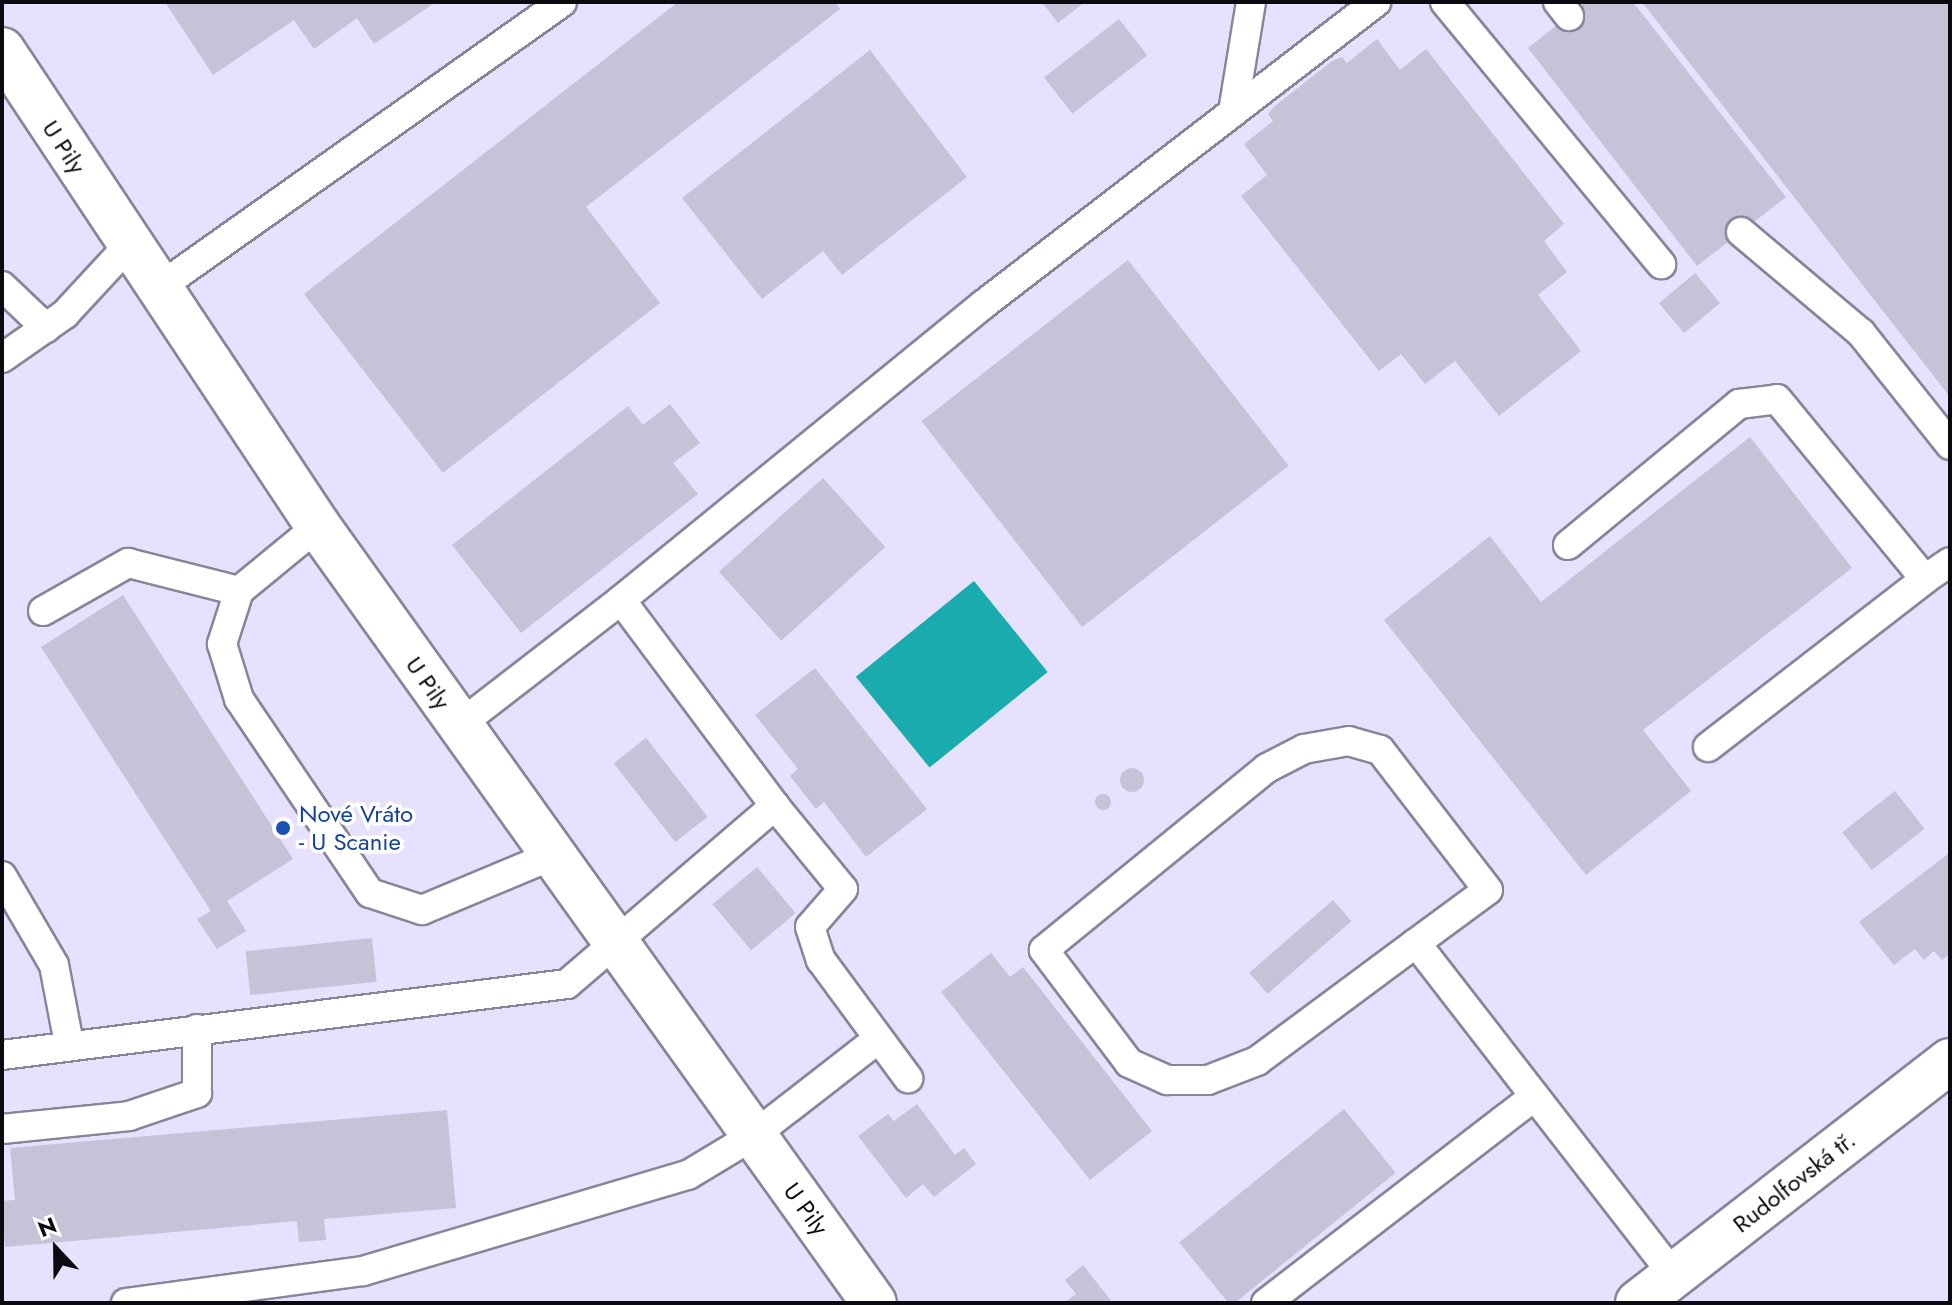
<!DOCTYPE html>
<meta charset="utf-8">
<style>
body{margin:0}
#map{position:relative;width:1952px;height:1305px;overflow:hidden;background:#edebfc;font-family:Jost,sans-serif}
div>[style]{position:absolute}
.built>*{inset:0;background:#e5e1fe;transform-origin:0 0}
.water>*{inset:0;background:#1aabaf;transform-origin:0 0}
.building>*{inset:0;background:#c6c3d8;transform-origin:0 0}
.round{border-radius:50%}
.roads{filter:drop-shadow(2px 0 #888599) drop-shadow(-2px 0 #888599) drop-shadow(0 2px #888599) drop-shadow(0 -2px #888599)}
.lane>*{height:28px;margin:-14px;padding:0 14px;transform-origin:14px;border-radius:14px;background:#fff}
.street>*{height:44px;margin:-22px;padding:0 22px;transform-origin:22px;border-radius:22px;background:#fff}
.secondary>*{height:44px;margin:-22px;padding:0 22px;transform-origin:22px;border-radius:22px;background:#fff}
.dots>*{width:22px;height:22px;translate:-50% -50%;box-sizing:border-box;border:4px solid #fff;border-radius:50%}
span{translate:-50% -50%;white-space:nowrap;text-align:center;line-height:1.15;-webkit-text-stroke:7px #fff;paint-order:stroke}
.street-label{font-size:24px;color:#0b0a11}
.transit-label{font-size:24px;color:#164399}
.left{translate:0 -50%;text-align:left}
.frame{position:absolute;inset:0;border:4px solid #0b0a11;pointer-events:none}
.north{position:absolute;left:16px;top:1209px;width:80px;height:80px;-webkit-text-stroke:6px #fff;paint-order:stroke;rotate:338deg;font-size:22px;font-weight:700;line-height:32px;text-align:center;color:#0b0a11}
.north::after{content:'';display:block;margin:auto;width:28px;height:36px;background:#0b0a11;clip-path:polygon(50% 0,100% 100%,50% 72%,0 100%)}
</style>
<div id="map">
<div class="built">
<div style="left:2px;top:2px;width:1948px;height:1301px"></div>
</div>
<div class="water">
<div style="left:974px;top:581px;width:117px;height:152px;rotate:51deg"></div>
</div>
<div class="building">
<div style="clip-path:polygon(165px 2px,436px 2px,374px 44px,357px 18px,314px 49px,294px 20px,213px 75px)"></div>
<div style="clip-path:polygon(678px 2px,835px 2px,840px 9px,586px 207px,660px 303px,443px 473px,304px 294px)"></div>
<div style="clip-path:polygon(1042px 2px,1085px 2px,1058px 23px)"></div>
<div style="clip-path:polygon(1586px 2px,1633px 2px,1786px 197px,1697px 266px,1528px 48px)"></div>
<div style="clip-path:polygon(1642px 2px,1950px 2px,1950px 397px)"></div>
<div style="left:1119px;top:19px;width:46px;height:95px;rotate:52deg"></div>
<div style="clip-path:polygon(1377px 39px,1400px 70px,1426px 49px,1564px 224px,1544px 241px,1567px 272px,1538px 295px,1581px 351px,1499px 416px,1455px 361px,1425px 384px,1401px 354px,1379px 371px,1241px 196px,1267px 175px,1244px 144px,1273px 121px,1268px 114px,1275px 106px,1332px 61px,1342px 57px,1347px 63px)"></div>
<div style="clip-path:polygon(870px 50px,967px 177px,842px 275px,823px 251px,762px 299px,682px 198px)"></div>
<div style="left:1128px;top:260px;width:261px;height:262px;rotate:52deg"></div>
<div style="left:1695px;top:273px;width:39px;height:47px;rotate:50deg"></div>
<div style="clip-path:polygon(670px 404px,700px 443px,673px 463px,698px 494px,521px 633px,452px 545px,628px 406px,643px 425px)"></div>
<div style="clip-path:polygon(1750px 437px,1852px 568px,1643px 730px,1691px 791px,1586px 875px,1384px 620px,1490px 536px,1541px 602px)"></div>
<div style="left:823px;top:478px;width:93px;height:140px;rotate:48deg"></div>
<div style="clip-path:polygon(123px 595px,293px 859px,227px 901px,246px 931px,217px 949px,197px 919px,211px 911px,41px 647px)"></div>
<div style="clip-path:polygon(815px 668px,927px 809px,866px 857px,824px 802px,816px 809px,790px 776px,798px 769px,755px 715px)"></div>
<div style="left:646px;top:738px;width:100px;height:41px;rotate:52deg"></div>
<div class="round" style="left:1120px;top:768px;width:24px;height:24px"></div>
<div style="left:1895px;top:791px;width:48px;height:67px;rotate:52deg"></div>
<div class="round" style="left:1095px;top:794px;width:16px;height:16px"></div>
<div style="clip-path:polygon(1948px 854px,1950px 954px,1942px 960px,1934px 951px,1924px 960px,1915px 949px,1894px 965px,1859px 922px)"></div>
<div style="left:757px;top:867px;width:60px;height:58px;rotate:50deg"></div>
<div style="left:1333px;top:900px;width:28px;height:111px;rotate:49deg"></div>
<div style="left:372px;top:938px;width:44px;height:127px;rotate:84deg"></div>
<div style="clip-path:polygon(991px 953px,1010px 977px,1023px 967px,1152px 1131px,1090px 1180px,941px 992px)"></div>
<div style="clip-path:polygon(917px 1104px,955px 1155px,964px 1148px,976px 1164px,934px 1197px,923px 1184px,906px 1198px,858px 1136px,888px 1114px,894px 1121px)"></div>
<div style="left:1344px;top:1109px;width:82px;height:212px;rotate:51deg"></div>
<div style="clip-path:polygon(447px 1110px,456px 1208px,324px 1219px,326px 1240px,299px 1242px,297px 1221px,5px 1247px,2px 1201px,15px 1200px,10px 1148px)"></div>
<div style="clip-path:polygon(1083px 1265px,1113px 1303px,1064px 1303px,1076px 1294px,1065px 1280px)"></div>
</div>
<div class="roads">
<div class="lane">
<div style="left:1445px;top:2px;width:340px;rotate:50.5deg"></div>
<div style="left:1558px;top:2px;width:18px;rotate:52deg"></div>
<div style="left:1233px;top:112px;width:111px;rotate:-80.7deg"></div>
<div style="left:1741px;top:232px;width:157px;rotate:40.1deg"></div>
<div style="left:1861px;top:333px;width:143px;rotate:51.5deg"></div>
<div style="left:2px;top:286px;width:61px;rotate:43.7deg"></div>
<div style="left:157px;top:289px;width:496px;rotate:-35.3deg"></div>
<div style="left:2px;top:358px;width:77px;rotate:-34.9deg"></div>
<div style="left:65px;top:314px;width:93px;rotate:-47.2deg"></div>
<div style="left:318px;top:526px;width:102px;rotate:140.6deg"></div>
<div style="left:239px;top:591px;width:56px;rotate:107.8deg"></div>
<div style="left:222px;top:644px;width:58px;rotate:72.8deg"></div>
<div style="left:239px;top:699px;width:234px;rotate:56deg"></div>
<div style="left:370px;top:893px;width:55px;rotate:18.1deg"></div>
<div style="left:422px;top:910px;width:140px;rotate:-22.7deg"></div>
<div style="left:1568px;top:545px;width:222px;rotate:-39.5deg"></div>
<div style="left:1739px;top:404px;width:38px;rotate:-7deg"></div>
<div style="left:1777px;top:399px;width:233px;rotate:50.6deg"></div>
<div style="left:1925px;top:579px;width:30px;rotate:-34deg"></div>
<div style="left:43px;top:611px;width:98px;rotate:-29.5deg"></div>
<div style="left:128px;top:563px;width:114px;rotate:14.2deg"></div>
<div style="left:458px;top:726px;width:206px;rotate:-37.7deg"></div>
<div style="left:1708px;top:747px;width:274px;rotate:-37.7deg"></div>
<div style="left:775px;top:806px;width:107px;rotate:50.7deg"></div>
<div style="left:843px;top:889px;width:50px;rotate:131deg"></div>
<div style="left:810px;top:927px;width:35px;rotate:72deg"></div>
<div style="left:821px;top:960px;width:147px;rotate:53.6deg"></div>
<div style="left:2px;top:876px;width:103px;rotate:59.7deg"></div>
<div style="left:54px;top:965px;width:80px;rotate:79.2deg"></div>
<div style="left:1416px;top:943px;width:89px;rotate:-36.4deg"></div>
<div style="left:1488px;top:890px;width:177px;rotate:-127.6deg"></div>
<div style="left:1380px;top:750px;width:32px;rotate:-164deg"></div>
<div style="left:1349px;top:741px;width:46px;rotate:169.9deg"></div>
<div style="left:1304px;top:749px;width:42px;rotate:152.8deg"></div>
<div style="left:1267px;top:768px;width:288px;rotate:140.8deg"></div>
<div style="left:1044px;top:950px;width:141px;rotate:53deg"></div>
<div style="left:1129px;top:1063px;width:42px;rotate:24.1deg"></div>
<div style="left:1167px;top:1080px;width:41px"></div>
<div style="left:1208px;top:1080px;width:53px;rotate:-21.2deg"></div>
<div style="left:1257px;top:1061px;width:198px;rotate:-36.6deg"></div>
<div style="left:1416px;top:943px;width:421px;rotate:52.2deg"></div>
<div style="left:2px;top:1055px;width:569px;rotate:-7.16deg"></div>
<div style="left:567px;top:984px;width:274px;rotate:-40.6deg"></div>
<div style="left:775px;top:806px;width:257px;rotate:-126.8deg"></div>
<div style="left:621px;top:600px;width:468px;rotate:-39.2deg"></div>
<div style="left:984px;top:304px;width:495px;rotate:-37.6deg"></div>
<div style="left:2px;top:1129px;width:128px;rotate:-5.8deg"></div>
<div style="left:129px;top:1116px;width:72px;rotate:-18.7deg"></div>
<div style="left:197px;top:1093px;width:64px;rotate:-90deg"></div>
<div style="left:126px;top:1303px;width:239px;rotate:-7.7deg"></div>
<div style="left:363px;top:1271px;width:339px;rotate:-16.5deg"></div>
<div style="left:688px;top:1175px;width:76px;rotate:-31deg"></div>
<div style="left:753px;top:1136px;width:158px;rotate:-37.8deg"></div>
<div style="left:1266px;top:1303px;width:339px;rotate:-37.6deg"></div>
</div>
<div class="street">
<div style="left:2px;top:50px;width:571px;rotate:56.42deg"></div>
<div style="left:318px;top:526px;width:955px;rotate:54.41deg"></div>
</div>
<div class="secondary">
<div style="left:1638px;top:1303px;width:395px;rotate:-37.8deg"></div>
</div>
</div>
<div class="dots">
<div style="left:283px;top:828px;background:#1a4fb4"></div>
</div>
<div class="street-label">
<span style="left:64px;top:147px;rotate:57deg">U Pily</span>
<span style="left:428px;top:683px;rotate:55deg">U Pily</span>
<span style="left:1794px;top:1182px;rotate:-38deg">Rudolfovská tř.</span>
<span style="left:806px;top:1209px;rotate:54deg">U Pily</span>
</div>
<div class="transit-label">
<span class="left" style="left:299px;top:828px">Nové Vráto<br>- U Scanie</span>
</div>
<div class="frame"></div>
<div class="north">N</div>
</div>
